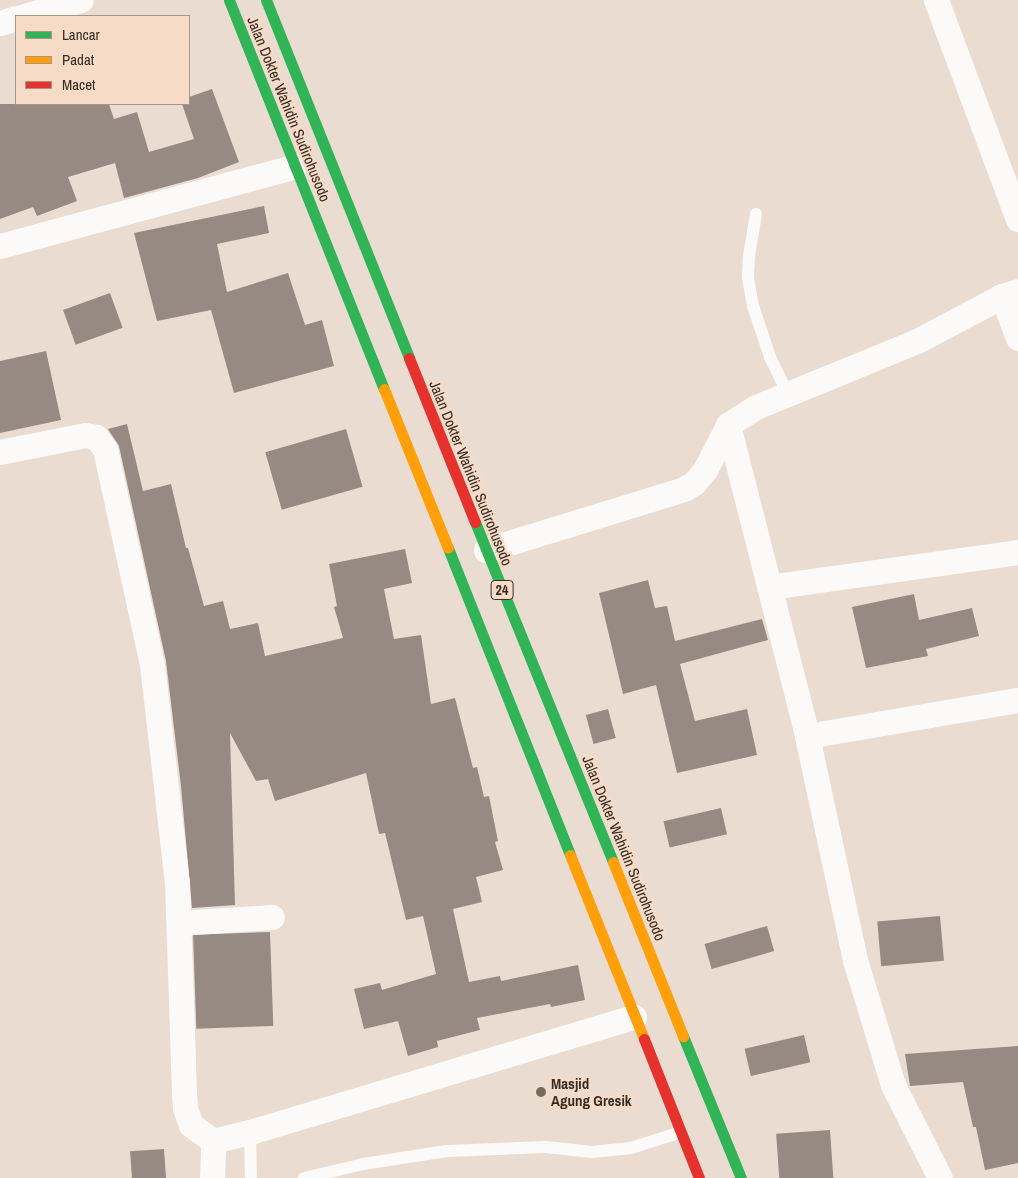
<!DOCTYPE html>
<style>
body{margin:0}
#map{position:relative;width:1018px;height:1178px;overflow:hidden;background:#ebdcd1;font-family:"Archivo Narrow",sans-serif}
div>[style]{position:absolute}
.building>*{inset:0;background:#968a83;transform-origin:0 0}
.lane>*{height:12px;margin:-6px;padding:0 6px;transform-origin:6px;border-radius:6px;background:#fcfaf8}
.street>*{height:25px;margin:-12.5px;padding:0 12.5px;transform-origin:12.5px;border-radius:12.5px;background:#fcfaf8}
.fast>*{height:11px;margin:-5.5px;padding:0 5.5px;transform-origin:5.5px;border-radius:5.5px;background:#30b455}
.slow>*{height:11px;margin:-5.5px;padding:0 5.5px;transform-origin:5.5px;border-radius:5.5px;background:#ff9f0a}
.jam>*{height:11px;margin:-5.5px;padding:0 5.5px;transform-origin:5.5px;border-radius:5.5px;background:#e5322d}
.dots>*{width:14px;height:14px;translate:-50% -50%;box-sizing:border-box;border:2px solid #f6dbc6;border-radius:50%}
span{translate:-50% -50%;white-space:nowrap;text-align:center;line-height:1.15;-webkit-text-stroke:5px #f6dbc6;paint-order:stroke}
.shield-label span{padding:1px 4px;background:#f6dbc6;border:1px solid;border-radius:4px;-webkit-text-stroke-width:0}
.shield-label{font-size:14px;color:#362c23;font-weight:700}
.street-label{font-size:15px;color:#362c23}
.poi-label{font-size:15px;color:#362c23;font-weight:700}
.left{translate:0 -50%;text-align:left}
.legend{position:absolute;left:15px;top:15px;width:175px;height:90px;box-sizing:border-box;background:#f6dbc6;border:1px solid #a99585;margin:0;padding:6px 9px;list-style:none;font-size:15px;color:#362c23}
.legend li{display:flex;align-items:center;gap:10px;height:25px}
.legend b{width:25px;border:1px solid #a99585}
</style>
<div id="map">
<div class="building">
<div style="clip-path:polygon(212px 89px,239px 162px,198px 178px,124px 198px,115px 163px,68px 177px,77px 201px,37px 216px,33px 207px,0 219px,0 104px,109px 104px,114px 119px,137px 112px,149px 152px,194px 139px,182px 104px,189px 104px,189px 97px)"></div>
<div style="clip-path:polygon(264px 206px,269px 233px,217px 244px,227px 292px,288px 273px,305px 325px,322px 320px,334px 366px,234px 393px,211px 310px,157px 321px,134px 233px)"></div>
<div style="left:110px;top:293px;width:37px;height:50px;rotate:70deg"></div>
<div style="clip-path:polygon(46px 351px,61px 420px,0 433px,0 361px)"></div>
<div style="clip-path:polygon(127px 424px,143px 491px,171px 484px,186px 548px,188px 548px,204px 606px,223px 601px,230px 629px,258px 623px,265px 656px,343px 638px,334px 607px,337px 606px,329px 564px,405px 549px,412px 583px,384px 589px,394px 639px,421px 635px,431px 704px,455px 698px,473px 768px,477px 767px,484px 797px,489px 796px,498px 841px,495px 842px,503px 870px,476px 877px,482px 902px,453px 909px,469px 982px,500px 976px,501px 981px,578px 965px,585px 1000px,551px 1007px,550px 1004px,477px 1018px,480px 1030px,437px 1041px,438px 1047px,408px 1056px,398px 1021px,364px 1029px,354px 989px,380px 983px,382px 990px,436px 974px,423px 916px,406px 920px,385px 833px,379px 834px,366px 773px,275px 801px,268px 779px,256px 781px,230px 733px,235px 905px,192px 908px,181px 786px,166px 661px,119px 446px,108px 429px)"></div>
<div style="left:346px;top:429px;width:60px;height:84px;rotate:74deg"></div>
<div style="clip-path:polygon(648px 580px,655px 608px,667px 606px,675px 641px,762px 619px,768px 640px,680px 664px,695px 721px,747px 709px,757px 755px,677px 773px,656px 685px,623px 694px,599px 593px)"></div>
<div style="clip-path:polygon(914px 594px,919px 620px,972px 608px,979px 636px,926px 649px,928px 656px,866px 668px,852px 607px)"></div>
<div style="left:608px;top:709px;width:30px;height:23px;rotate:75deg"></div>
<div style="left:721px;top:808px;width:27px;height:59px;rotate:77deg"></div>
<div style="left:940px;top:916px;width:45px;height:63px;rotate:85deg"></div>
<div style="left:767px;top:926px;width:26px;height:65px;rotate:74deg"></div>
<div style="left:270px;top:932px;width:94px;height:77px;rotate:88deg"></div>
<div style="left:804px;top:1035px;width:28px;height:61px;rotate:77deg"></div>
<div style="clip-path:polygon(1018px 1046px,1018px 1163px,985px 1170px,976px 1127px,973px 1127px,963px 1082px,910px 1086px,905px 1054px)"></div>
<div style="left:830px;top:1130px;width:48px;height:54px;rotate:86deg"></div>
<div style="left:164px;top:1149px;width:29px;height:34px;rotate:86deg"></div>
</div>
<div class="lane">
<div style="left:756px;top:214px;width:43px;rotate:99.5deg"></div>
<div style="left:749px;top:256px;width:22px;rotate:93deg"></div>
<div style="left:748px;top:278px;width:28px;rotate:80deg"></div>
<div style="left:753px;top:306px;width:54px;rotate:71.6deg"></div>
<div style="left:770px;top:357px;width:41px;rotate:64.1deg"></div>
<div style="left:250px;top:1132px;width:46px;rotate:88.8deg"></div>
<div style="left:304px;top:1178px;width:61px;rotate:-13.3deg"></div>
<div style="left:363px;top:1164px;width:85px;rotate:-8.8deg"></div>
<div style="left:447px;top:1151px;width:99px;rotate:-2.3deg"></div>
<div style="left:546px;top:1147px;width:46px;rotate:6.2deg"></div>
<div style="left:592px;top:1152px;width:39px;rotate:-6deg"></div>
<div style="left:631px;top:1148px;width:52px;rotate:-17.7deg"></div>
</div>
<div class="street">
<div style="left:936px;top:0;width:234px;rotate:69.5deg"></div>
<div style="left:24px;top:16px;width:59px;rotate:-15.7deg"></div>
<div style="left:0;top:23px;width:17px;rotate:-17deg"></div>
<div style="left:0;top:246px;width:307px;rotate:-15.1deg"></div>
<div style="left:1002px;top:296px;width:45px;rotate:69.1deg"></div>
<div style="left:728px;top:425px;width:321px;rotate:75.7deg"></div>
<div style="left:807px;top:736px;width:229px;rotate:77.9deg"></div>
<div style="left:855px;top:960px;width:131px;rotate:73.1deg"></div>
<div style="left:893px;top:1085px;width:104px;rotate:63.2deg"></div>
<div style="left:0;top:452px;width:87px;rotate:-11.3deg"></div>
<div style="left:85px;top:435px;width:11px;rotate:10deg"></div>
<div style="left:96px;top:437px;width:15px;rotate:53deg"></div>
<div style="left:105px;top:449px;width:220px;rotate:77.7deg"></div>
<div style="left:152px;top:664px;width:219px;rotate:83.5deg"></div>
<div style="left:177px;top:882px;width:211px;rotate:88.1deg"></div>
<div style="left:184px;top:1093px;width:15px;rotate:86deg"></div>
<div style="left:185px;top:1108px;width:18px;rotate:71deg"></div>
<div style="left:191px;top:1125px;width:27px;rotate:36deg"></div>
<div style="left:213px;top:1141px;width:38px;rotate:-14deg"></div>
<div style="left:250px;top:1132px;width:401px;rotate:-16.7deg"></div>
<div style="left:486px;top:550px;width:207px;rotate:-17.1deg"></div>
<div style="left:684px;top:489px;width:12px;rotate:-31deg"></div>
<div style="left:694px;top:483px;width:17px;rotate:-50deg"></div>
<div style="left:705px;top:470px;width:51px;rotate:-62.9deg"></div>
<div style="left:728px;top:425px;width:33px;rotate:-33deg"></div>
<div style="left:756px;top:407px;width:174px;rotate:-22.3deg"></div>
<div style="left:917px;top:341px;width:96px;rotate:-27.9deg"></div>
<div style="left:1002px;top:296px;width:17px;rotate:-17deg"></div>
<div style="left:769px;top:587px;width:251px;rotate:-8deg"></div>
<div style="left:807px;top:736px;width:214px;rotate:-9.7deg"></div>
<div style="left:179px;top:923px;width:93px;rotate:-3.7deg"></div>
<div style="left:212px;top:1178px;width:37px;rotate:-88deg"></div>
</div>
<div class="fast">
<div style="left:229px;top:0;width:419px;rotate:68.3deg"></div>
<div style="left:266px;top:0;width:386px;rotate:68.2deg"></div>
<div style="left:475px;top:522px;width:367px;rotate:67.9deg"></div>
<div style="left:448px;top:548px;width:330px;rotate:68.3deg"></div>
<div style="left:683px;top:1036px;width:153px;rotate:67.8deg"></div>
</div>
<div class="slow">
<div style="left:384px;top:389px;width:171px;rotate:68.1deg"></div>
<div style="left:570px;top:855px;width:198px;rotate:68.1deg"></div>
<div style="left:613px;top:862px;width:188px;rotate:68.1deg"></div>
</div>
<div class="jam">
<div style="left:409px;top:358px;width:177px;rotate:68.1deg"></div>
<div style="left:644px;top:1039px;width:149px;rotate:68.4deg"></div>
</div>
<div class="dots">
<div style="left:541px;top:1092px;background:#756a60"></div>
</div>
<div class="shield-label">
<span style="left:502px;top:590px">24</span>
</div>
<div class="street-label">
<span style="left:289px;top:109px;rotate:68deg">Jalan Dokter Wahidin Sudirohusodo</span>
<span style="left:471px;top:473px;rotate:68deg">Jalan Dokter Wahidin Sudirohusodo</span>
<span style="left:624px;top:848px;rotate:68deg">Jalan Dokter Wahidin Sudirohusodo</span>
</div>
<div class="poi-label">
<span class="left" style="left:551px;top:1092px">Masjid<br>Agung Gresik</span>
</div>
<ul class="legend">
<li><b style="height:6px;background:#30b455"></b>Lancar</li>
<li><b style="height:6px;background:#ff9f0a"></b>Padat</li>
<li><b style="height:6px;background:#e5322d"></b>Macet</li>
</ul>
</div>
